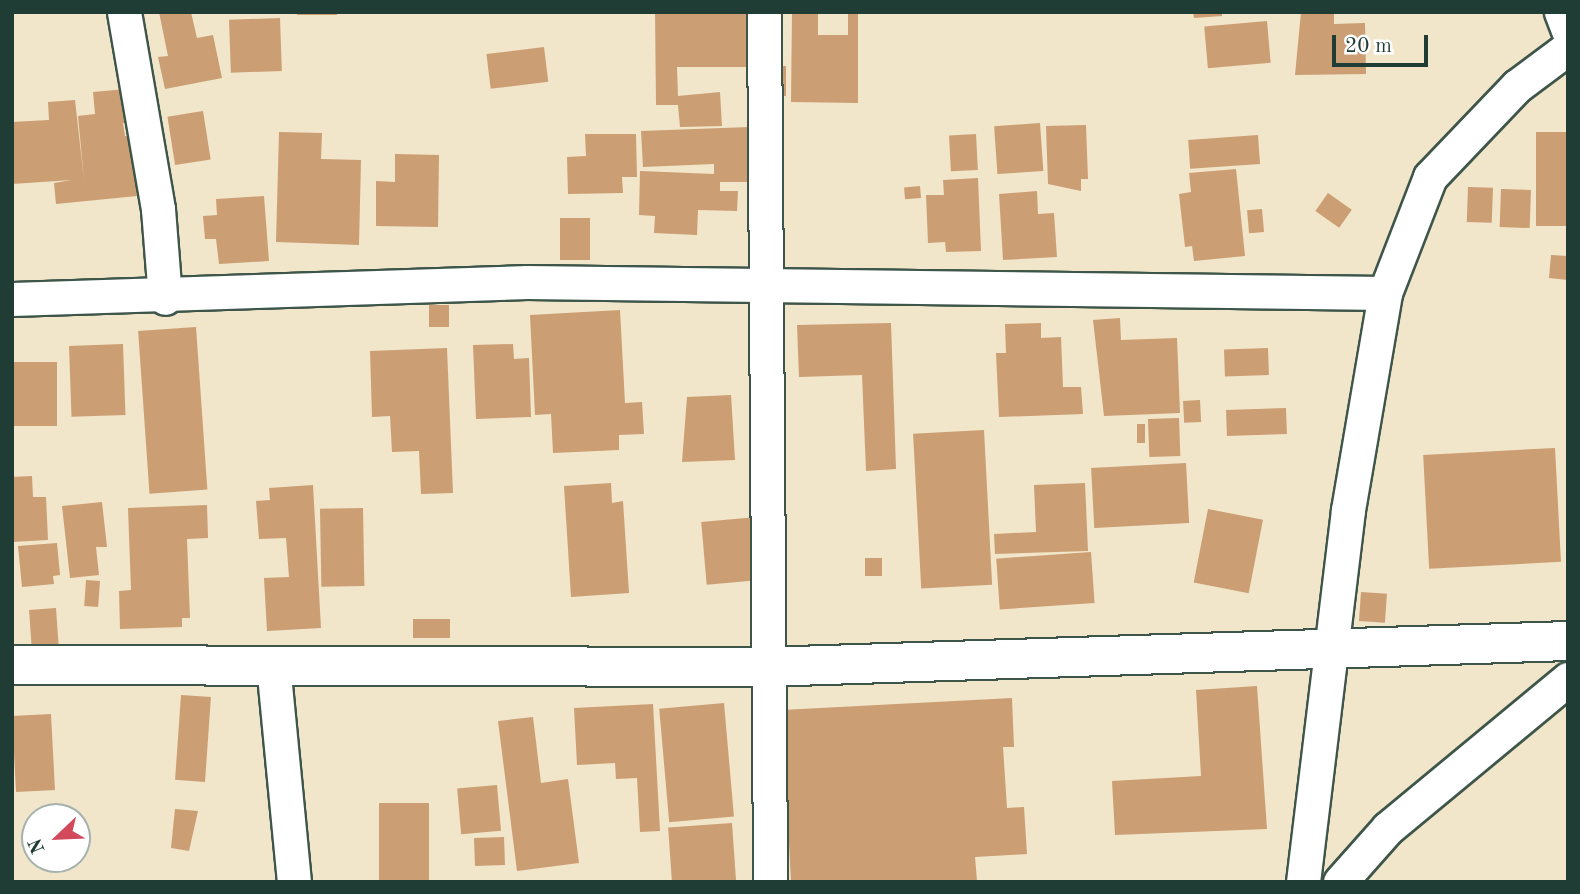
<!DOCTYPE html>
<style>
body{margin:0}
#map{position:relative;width:1580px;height:894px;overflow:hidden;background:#f1e5ca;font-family:"Old Standard TT",serif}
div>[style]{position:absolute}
.building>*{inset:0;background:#cc9e73;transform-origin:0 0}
.roads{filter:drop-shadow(2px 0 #3e564a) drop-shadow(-2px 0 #3e564a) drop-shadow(0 2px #3e564a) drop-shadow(0 -2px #3e564a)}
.minor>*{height:33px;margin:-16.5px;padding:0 16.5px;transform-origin:16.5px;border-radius:16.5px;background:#fff}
.tertiary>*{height:38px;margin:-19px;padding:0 19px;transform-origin:19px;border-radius:19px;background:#fff}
span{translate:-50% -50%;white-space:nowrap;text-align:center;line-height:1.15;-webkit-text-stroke:7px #fff;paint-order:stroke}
.frame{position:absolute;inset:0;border:14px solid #1f3d34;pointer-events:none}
.north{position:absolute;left:21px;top:803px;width:70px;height:70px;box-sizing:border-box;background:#fff;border:2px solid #a5b1ae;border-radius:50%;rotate:247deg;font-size:19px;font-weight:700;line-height:28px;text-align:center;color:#1f3d34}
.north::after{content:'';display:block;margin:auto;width:24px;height:32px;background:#d1495b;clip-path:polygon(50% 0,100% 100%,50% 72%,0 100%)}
.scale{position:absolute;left:1332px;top:35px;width:96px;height:32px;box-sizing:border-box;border:4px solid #1f3d34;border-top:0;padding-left:9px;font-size:21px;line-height:24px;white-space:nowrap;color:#1f3d34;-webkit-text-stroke:5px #fff;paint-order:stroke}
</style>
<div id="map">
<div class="building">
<div style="clip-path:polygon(159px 12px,191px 12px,197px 38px,213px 35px,222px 78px,165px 89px,158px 57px,168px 56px)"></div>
<div style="left:297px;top:12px;width:40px;height:3px"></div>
<div style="clip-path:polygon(655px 12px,749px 12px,750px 67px,677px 67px,678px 96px,720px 92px,722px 126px,680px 127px,678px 105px,656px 105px)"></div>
<div style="clip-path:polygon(792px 12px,818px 12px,818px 35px,848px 35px,848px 12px,858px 12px,858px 103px,791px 102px)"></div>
<div style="clip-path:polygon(1193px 12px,1222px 12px,1222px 16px,1194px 18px)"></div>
<div style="clip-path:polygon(1301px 12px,1334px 12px,1334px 24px,1365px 23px,1366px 74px,1295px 75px)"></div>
<div style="left:280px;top:18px;width:53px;height:51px;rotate:88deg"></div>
<div style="left:1267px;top:21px;width:42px;height:63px;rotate:85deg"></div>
<div style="left:544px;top:47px;width:35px;height:58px;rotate:83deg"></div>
<div style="left:772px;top:66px;width:14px;height:30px"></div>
<div style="clip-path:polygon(126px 89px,129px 123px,123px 123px,125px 136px,131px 136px,137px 196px,56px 204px,54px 183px,72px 180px,12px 184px,12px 122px,49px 120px,48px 102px,75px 100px,84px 180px,78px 116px,95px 114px,93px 92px)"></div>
<div style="left:203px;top:111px;width:49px;height:36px;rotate:81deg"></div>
<div style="left:1040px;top:123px;width:48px;height:46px;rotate:86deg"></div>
<div style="clip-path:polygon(1086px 125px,1088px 179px,1081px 179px,1081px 191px,1048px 184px,1046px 126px)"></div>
<div style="clip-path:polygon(749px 127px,751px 182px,720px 182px,720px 191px,738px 191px,737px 211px,698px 210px,697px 235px,654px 233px,655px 216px,639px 215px,640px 171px,714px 174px,714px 164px,643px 167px,641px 131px)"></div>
<div style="clip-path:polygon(279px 132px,322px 133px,321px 159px,361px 160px,359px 245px,276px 242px)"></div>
<div style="left:1536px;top:132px;width:32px;height:94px"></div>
<div style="clip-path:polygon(585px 134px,636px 134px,637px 177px,622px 177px,623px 193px,568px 194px,567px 157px,586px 156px)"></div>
<div style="left:976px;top:134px;width:36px;height:27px;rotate:87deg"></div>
<div style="left:1258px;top:135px;width:29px;height:70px;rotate:86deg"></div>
<div style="clip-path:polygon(395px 154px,439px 155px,438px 227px,376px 226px,376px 181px,395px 182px)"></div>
<div style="clip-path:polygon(1236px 169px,1245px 256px,1194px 261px,1192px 246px,1185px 247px,1179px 194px,1191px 192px,1189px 173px)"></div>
<div style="clip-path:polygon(978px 178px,981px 251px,946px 252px,945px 242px,928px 243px,926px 195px,944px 195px,943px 180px)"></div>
<div style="left:920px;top:186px;width:12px;height:16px;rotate:85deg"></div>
<div style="left:1468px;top:187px;width:25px;height:35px;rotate:2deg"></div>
<div style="left:1501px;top:189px;width:30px;height:38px;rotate:2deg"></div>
<div style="clip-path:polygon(1037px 191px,1038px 214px,1054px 213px,1057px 257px,1003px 260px,999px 194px)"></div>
<div style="left:1328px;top:193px;width:29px;height:22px;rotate:35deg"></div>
<div style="clip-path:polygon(264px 196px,269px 261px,219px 264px,216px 239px,205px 239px,203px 216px,217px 215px,216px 199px)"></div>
<div style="left:1262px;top:209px;width:23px;height:15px;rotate:85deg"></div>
<div style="left:590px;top:218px;width:42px;height:30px;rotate:90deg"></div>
<div style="clip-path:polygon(1551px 255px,1568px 256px,1568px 280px,1549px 278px)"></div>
<div style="left:429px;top:305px;width:20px;height:22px"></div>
<div style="clip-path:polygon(620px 310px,625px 403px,642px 402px,644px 434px,619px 435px,619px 450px,553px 453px,551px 414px,535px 415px,530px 315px)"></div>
<div style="clip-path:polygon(1120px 318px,1121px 340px,1177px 338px,1180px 413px,1104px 416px,1093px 320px)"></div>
<div style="clip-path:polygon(891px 323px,896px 469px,866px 471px,862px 375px,799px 377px,797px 325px)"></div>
<div style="clip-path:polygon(1041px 323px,1041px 338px,1061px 337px,1063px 387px,1081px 387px,1083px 414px,999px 417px,996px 353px,1006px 353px,1005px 324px)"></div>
<div style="left:196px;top:327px;width:163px;height:58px;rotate:86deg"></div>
<div style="left:123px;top:344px;width:71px;height:54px;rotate:88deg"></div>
<div style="clip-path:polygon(513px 344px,514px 359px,529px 358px,531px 417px,476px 419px,473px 345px)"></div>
<div style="clip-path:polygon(447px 348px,453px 493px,421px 494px,419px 451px,392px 452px,390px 416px,372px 417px,370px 351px)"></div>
<div style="left:1268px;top:348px;width:27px;height:44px;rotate:88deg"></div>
<div style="left:12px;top:362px;width:45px;height:64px"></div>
<div style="clip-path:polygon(731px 395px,735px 460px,682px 462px,687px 397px)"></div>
<div style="left:1200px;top:400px;width:22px;height:17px;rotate:87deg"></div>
<div style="left:1286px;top:408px;width:26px;height:60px;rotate:88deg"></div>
<div style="left:1179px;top:418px;width:38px;height:31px;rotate:88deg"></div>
<div style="left:1137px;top:424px;width:8px;height:19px"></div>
<div style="left:984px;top:430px;width:155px;height:71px;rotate:87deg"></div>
<div style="left:1555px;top:448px;width:114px;height:132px;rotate:87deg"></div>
<div style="left:1186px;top:463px;width:60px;height:95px;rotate:87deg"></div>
<div style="clip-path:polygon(32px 476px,33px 497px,46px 497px,48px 540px,12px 542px,12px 477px)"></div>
<div style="clip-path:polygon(611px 483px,612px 503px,623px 501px,629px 593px,571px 597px,564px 486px)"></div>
<div style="clip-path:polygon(1085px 483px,1088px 551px,995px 554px,994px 534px,1036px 532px,1034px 485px)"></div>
<div style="clip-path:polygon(313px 485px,321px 628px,267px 631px,264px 578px,289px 577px,286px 538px,259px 539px,256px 501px,270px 500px,269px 488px)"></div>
<div style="clip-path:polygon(102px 502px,107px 547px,96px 547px,99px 575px,70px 578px,62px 506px)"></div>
<div style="clip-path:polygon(207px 505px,208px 538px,187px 539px,190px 618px,182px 618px,182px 627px,120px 629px,119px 591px,131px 590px,128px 508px)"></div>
<div style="left:363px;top:508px;width:78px;height:43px;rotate:89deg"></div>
<div style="left:1208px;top:509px;width:56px;height:75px;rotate:11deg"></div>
<div style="left:757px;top:517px;width:63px;height:56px;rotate:85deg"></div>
<div style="clip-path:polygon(57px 543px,60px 575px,53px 576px,54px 584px,22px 587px,18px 546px)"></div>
<div style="left:1091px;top:552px;width:51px;height:95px;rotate:86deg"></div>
<div style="left:865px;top:558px;width:17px;height:18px"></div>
<div style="left:86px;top:580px;width:14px;height:26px;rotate:4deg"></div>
<div style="left:1361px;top:592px;width:26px;height:29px;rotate:4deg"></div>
<div style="left:56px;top:608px;width:39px;height:27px;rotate:86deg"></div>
<div style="left:413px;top:619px;width:37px;height:19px"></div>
<div style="clip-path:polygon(1257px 686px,1267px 829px,1115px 835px,1112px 781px,1201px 776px,1196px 690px)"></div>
<div style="left:181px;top:695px;width:30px;height:85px;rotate:4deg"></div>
<div style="clip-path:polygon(1012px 698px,1014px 747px,1003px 747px,1007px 808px,1024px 807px,1027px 854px,975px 857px,977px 881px,791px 882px,782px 710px)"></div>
<div style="left:724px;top:703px;width:114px;height:65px;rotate:85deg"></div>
<div style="clip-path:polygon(653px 704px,660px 831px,640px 832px,637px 778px,616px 779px,615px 763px,577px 765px,574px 708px)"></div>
<div style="left:51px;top:714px;width:76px;height:39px;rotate:87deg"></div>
<div style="clip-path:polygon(533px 717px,541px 783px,568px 779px,579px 863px,517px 871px,498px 721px)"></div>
<div style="left:497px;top:785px;width:46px;height:40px;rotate:85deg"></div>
<div style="left:379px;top:803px;width:50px;height:79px"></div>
<div style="clip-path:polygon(175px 809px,198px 811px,189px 851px,171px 848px)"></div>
<div style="left:732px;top:823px;width:59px;height:64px;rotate:86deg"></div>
<div style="left:504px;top:837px;width:28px;height:30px;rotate:88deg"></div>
</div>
<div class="roads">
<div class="minor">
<div style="left:124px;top:12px;width:200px;rotate:80.2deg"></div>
<div style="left:158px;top:209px;width:89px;rotate:85.5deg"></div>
<div style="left:764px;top:12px;width:870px;rotate:89.6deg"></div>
<div style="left:1561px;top:12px;width:19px;rotate:69deg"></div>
<div style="left:12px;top:299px;width:515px;rotate:-1.89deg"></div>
<div style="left:527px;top:282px;width:858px;rotate:0.73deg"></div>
<div style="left:273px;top:664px;width:219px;rotate:84.5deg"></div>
<div style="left:1303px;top:882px;width:375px;rotate:-83.1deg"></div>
<div style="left:1348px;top:510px;width:220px;rotate:-80.3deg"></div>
<div style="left:1385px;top:293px;width:124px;rotate:-68.8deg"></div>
<div style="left:1430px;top:177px;width:126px;rotate:-46.3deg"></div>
<div style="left:1517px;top:86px;width:64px;rotate:-36.7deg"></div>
<div style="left:1340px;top:882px;width:72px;rotate:-48.4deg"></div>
<div style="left:1388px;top:828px;width:234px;rotate:-39.6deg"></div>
</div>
<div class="tertiary">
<div style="left:12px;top:665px;width:752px;rotate:0.15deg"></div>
<div style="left:764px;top:667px;width:804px;rotate:-1.85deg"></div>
</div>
</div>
<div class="frame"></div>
<div class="north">N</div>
<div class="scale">20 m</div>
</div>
